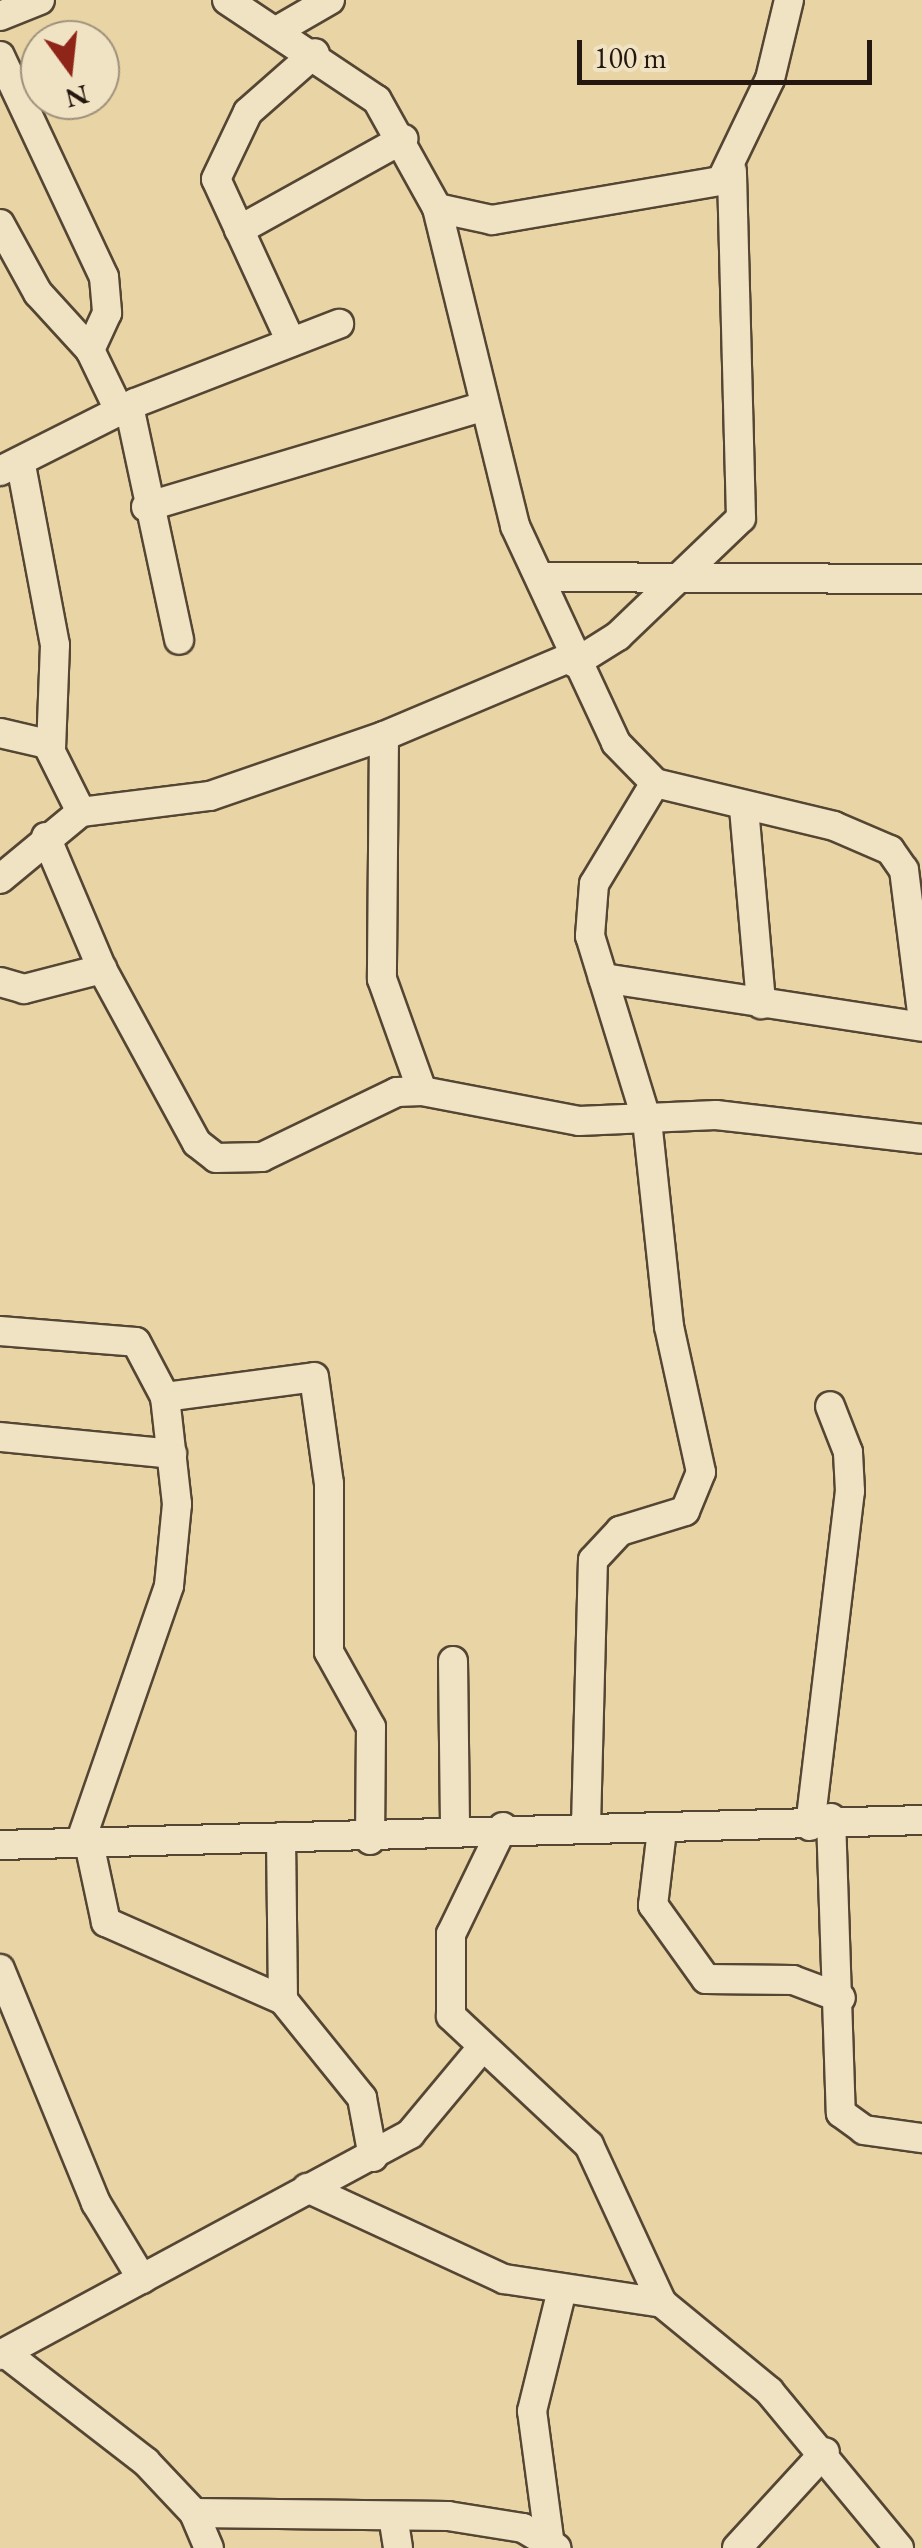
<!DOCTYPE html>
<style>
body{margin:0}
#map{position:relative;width:922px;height:2548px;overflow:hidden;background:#e8d4a4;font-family:"EB Garamond",serif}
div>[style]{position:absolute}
.roads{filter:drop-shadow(2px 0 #554634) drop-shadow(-2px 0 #554634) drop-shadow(0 2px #554634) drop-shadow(0 -2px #554634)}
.minor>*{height:28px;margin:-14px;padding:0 14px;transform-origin:14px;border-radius:14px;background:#f0e3c4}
span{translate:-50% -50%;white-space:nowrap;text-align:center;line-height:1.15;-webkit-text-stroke:8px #f0e3c4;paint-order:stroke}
.north{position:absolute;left:20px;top:20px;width:100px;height:100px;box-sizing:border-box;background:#f0e3c4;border:2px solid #9e917c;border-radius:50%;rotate:165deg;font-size:28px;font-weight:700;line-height:40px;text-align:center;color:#24170f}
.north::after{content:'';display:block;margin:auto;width:35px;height:45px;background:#8f2418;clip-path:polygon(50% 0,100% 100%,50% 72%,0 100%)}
.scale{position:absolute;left:577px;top:40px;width:295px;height:45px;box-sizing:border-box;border:5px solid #24170f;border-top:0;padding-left:12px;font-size:30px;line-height:35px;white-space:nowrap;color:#24170f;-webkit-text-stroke:8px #f0e3c4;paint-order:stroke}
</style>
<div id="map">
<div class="roads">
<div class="minor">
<div style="left:227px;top:0;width:180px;rotate:33.7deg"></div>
<div style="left:377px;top:100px;width:124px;rotate:60.9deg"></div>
<div style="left:437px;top:208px;width:56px;rotate:12.3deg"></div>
<div style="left:492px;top:220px;width:232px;rotate:-9.7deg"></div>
<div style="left:721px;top:181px;width:113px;rotate:-64.3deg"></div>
<div style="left:770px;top:79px;width:81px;rotate:-76.5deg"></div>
<div style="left:0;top:16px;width:43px;rotate:-21.8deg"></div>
<div style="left:278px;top:30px;width:60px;rotate:-30deg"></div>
<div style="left:0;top:56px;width:244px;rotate:64.8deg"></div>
<div style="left:104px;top:277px;width:36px;rotate:85deg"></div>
<div style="left:107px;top:313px;width:41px;rotate:114.7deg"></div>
<div style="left:437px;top:208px;width:327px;rotate:76.2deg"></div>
<div style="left:515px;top:526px;width:239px;rotate:65deg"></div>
<div style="left:616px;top:743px;width:56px;rotate:45.7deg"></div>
<div style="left:655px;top:783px;width:184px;rotate:13.5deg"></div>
<div style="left:834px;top:826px;width:61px;rotate:23.2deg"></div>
<div style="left:890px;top:850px;width:24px;rotate:55deg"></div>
<div style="left:904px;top:870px;width:143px;rotate:82.8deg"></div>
<div style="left:0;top:224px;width:79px;rotate:61.2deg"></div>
<div style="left:38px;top:293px;width:77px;rotate:47.6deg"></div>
<div style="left:90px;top:350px;width:67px;rotate:64.2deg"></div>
<div style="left:239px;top:230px;width:188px;rotate:-29deg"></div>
<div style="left:291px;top:342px;width:179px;rotate:-114.7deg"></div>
<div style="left:216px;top:179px;width:74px;rotate:-64.5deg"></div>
<div style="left:248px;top:112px;width:89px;rotate:-41.4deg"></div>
<div style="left:129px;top:406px;width:239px;rotate:77.9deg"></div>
<div style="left:21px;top:465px;width:183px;rotate:79.3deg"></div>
<div style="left:55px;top:645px;width:104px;rotate:92.2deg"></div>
<div style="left:0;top:471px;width:151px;rotate:-26.7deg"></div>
<div style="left:135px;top:403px;width:219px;rotate:-21.2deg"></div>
<div style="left:146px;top:507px;width:350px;rotate:-16.6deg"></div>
<div style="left:541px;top:577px;width:381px;rotate:0.3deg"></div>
<div style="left:575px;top:663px;width:51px;rotate:-32.1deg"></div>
<div style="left:618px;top:636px;width:170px;rotate:-43.8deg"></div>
<div style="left:741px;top:518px;width:347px;rotate:-91.5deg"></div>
<div style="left:0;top:733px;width:48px;rotate:13.2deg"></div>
<div style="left:47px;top:744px;width:76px;rotate:63.4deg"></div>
<div style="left:384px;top:736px;width:243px;rotate:90.5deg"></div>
<div style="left:382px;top:979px;width:119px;rotate:70.3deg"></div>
<div style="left:744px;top:808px;width:197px;rotate:85deg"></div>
<div style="left:46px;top:837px;width:143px;rotate:67deg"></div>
<div style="left:102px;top:969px;width:198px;rotate:61.4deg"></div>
<div style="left:197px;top:1143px;width:24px;rotate:38deg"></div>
<div style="left:216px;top:1158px;width:46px;rotate:-1.2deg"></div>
<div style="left:262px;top:1157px;width:150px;rotate:-25.7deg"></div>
<div style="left:397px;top:1092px;width:25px;rotate:-2deg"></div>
<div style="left:422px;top:1091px;width:160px;rotate:10.8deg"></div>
<div style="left:579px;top:1121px;width:137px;rotate:-2.5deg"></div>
<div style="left:716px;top:1115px;width:207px;rotate:6.6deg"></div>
<div style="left:0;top:879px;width:105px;rotate:-39.6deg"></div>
<div style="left:81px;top:812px;width:130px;rotate:-7.1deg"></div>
<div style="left:210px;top:796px;width:184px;rotate:-19deg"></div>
<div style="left:384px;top:736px;width:205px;rotate:-22.9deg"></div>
<div style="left:603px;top:978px;width:323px;rotate:8.7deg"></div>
<div style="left:0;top:982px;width:25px;rotate:16deg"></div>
<div style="left:24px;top:989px;width:81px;rotate:-14.4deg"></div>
<div style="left:0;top:1331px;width:136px;rotate:4.6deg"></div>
<div style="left:136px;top:1342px;width:62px;rotate:62.2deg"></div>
<div style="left:165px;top:1397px;width:108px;rotate:83.6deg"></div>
<div style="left:177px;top:1504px;width:82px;rotate:95.6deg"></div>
<div style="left:169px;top:1586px;width:272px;rotate:109.1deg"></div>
<div style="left:165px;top:1397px;width:150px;rotate:-7.6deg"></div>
<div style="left:314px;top:1377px;width:108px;rotate:82deg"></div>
<div style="left:329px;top:1484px;width:168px;rotate:90deg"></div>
<div style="left:329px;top:1652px;width:86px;rotate:60.8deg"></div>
<div style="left:371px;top:1727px;width:113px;rotate:90.5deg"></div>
<div style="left:0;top:1437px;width:173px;rotate:5.6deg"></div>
<div style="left:453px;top:1661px;width:169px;rotate:89.3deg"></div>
<div style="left:831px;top:1818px;width:295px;rotate:88.1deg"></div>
<div style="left:841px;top:2113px;width:29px;rotate:36deg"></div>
<div style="left:864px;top:2130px;width:59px;rotate:7.9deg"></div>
<div style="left:586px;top:1826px;width:266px;rotate:-88.5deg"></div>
<div style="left:593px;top:1560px;width:40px;rotate:-47deg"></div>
<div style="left:620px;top:1531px;width:68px;rotate:-17.1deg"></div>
<div style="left:685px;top:1511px;width:42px;rotate:-67.7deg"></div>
<div style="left:701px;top:1472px;width:149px;rotate:-102.4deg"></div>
<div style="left:669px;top:1326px;width:206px;rotate:-96.1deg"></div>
<div style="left:647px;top:1121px;width:194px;rotate:-107.1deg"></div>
<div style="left:590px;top:936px;width:52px;rotate:-85.6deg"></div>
<div style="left:594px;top:884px;width:118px;rotate:-58.9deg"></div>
<div style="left:810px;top:1826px;width:337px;rotate:-83.2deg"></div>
<div style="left:850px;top:1491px;width:39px;rotate:-93deg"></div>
<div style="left:848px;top:1452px;width:49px;rotate:-111.4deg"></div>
<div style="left:503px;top:1827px;width:119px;rotate:115.9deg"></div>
<div style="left:451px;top:1934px;width:82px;rotate:90deg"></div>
<div style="left:451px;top:2016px;width:189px;rotate:43.1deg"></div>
<div style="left:589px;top:2145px;width:174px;rotate:65.2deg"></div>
<div style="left:662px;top:1830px;width:76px;rotate:96.8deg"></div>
<div style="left:653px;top:1905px;width:91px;rotate:54.4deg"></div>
<div style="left:706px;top:1979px;width:87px;rotate:0.7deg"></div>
<div style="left:793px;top:1980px;width:51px;rotate:20.6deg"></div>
<div style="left:281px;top:1837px;width:163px;rotate:89.3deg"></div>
<div style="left:89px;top:1843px;width:81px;rotate:77.9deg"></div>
<div style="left:106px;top:1922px;width:193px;rotate:23.8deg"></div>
<div style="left:283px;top:2000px;width:126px;rotate:51.1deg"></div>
<div style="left:362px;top:2098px;width:60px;rotate:79.4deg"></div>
<div style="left:0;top:1845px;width:922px;rotate:-1.55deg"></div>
<div style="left:0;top:1969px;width:253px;rotate:67.7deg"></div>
<div style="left:96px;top:2203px;width:89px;rotate:58.8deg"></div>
<div style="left:307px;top:2188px;width:217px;rotate:24.8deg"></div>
<div style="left:504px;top:2279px;width:160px;rotate:8.6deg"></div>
<div style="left:662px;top:2303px;width:139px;rotate:39.4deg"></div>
<div style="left:769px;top:2391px;width:204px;rotate:50.4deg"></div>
<div style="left:5px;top:2353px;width:178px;rotate:37.7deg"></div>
<div style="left:146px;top:2462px;width:70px;rotate:46.7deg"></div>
<div style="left:194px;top:2513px;width:38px;rotate:67deg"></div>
<div style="left:0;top:2355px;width:466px;rotate:-28.3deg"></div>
<div style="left:410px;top:2134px;width:109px;rotate:-50.2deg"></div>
<div style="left:194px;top:2513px;width:254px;rotate:0.7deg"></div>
<div style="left:448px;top:2516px;width:76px;rotate:9.1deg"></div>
<div style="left:523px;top:2528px;width:39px;rotate:31deg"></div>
<div style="left:393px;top:2516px;width:32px;rotate:81deg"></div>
<div style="left:549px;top:2538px;width:128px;rotate:-97.6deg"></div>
<div style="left:532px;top:2411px;width:121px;rotate:-76.1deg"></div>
<div style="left:737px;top:2548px;width:130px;rotate:-47.5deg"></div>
</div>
</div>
<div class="north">N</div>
<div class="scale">100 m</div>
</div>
